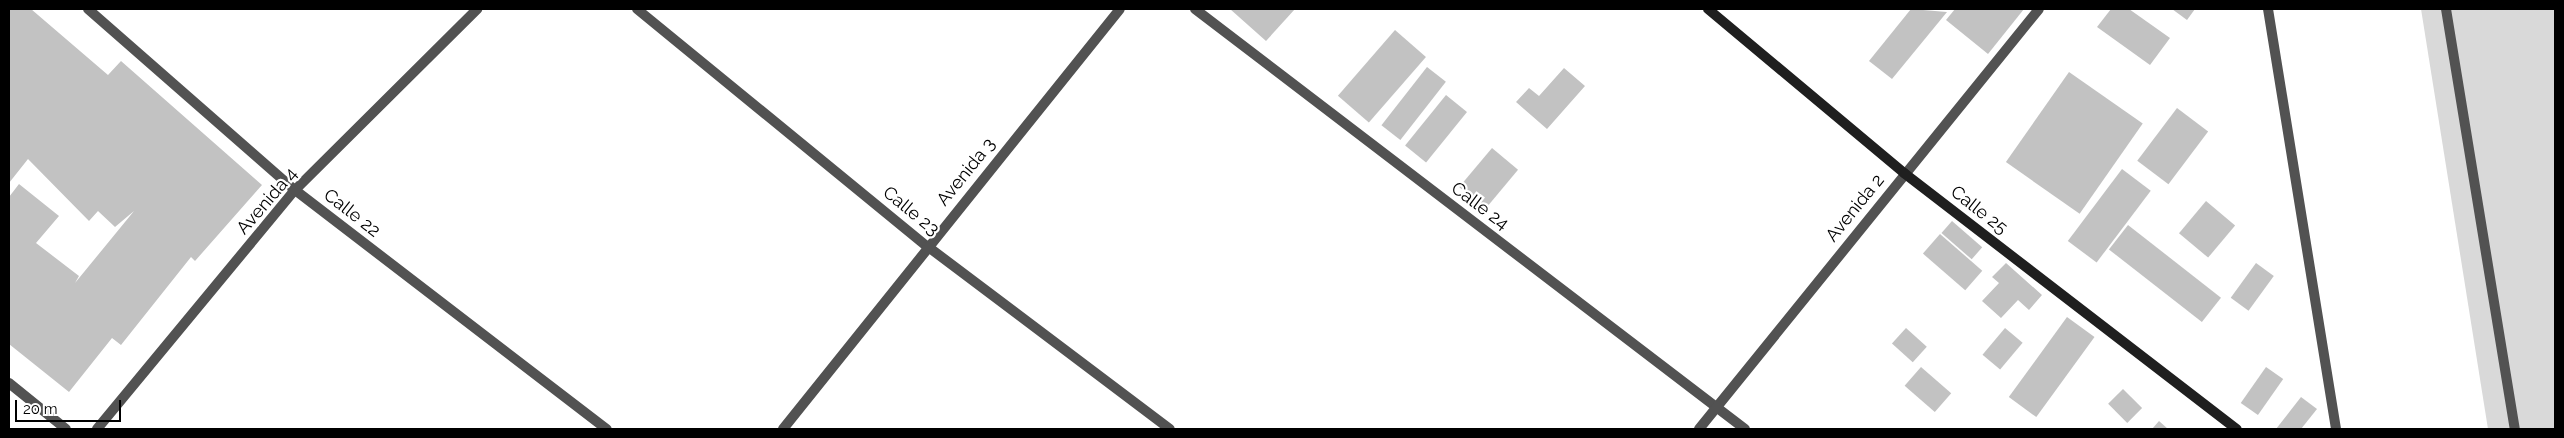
<!DOCTYPE html>
<style>
body{margin:0}
#map{position:relative;width:2564px;height:438px;overflow:hidden;background:#fff;font-family:Raleway,sans-serif}
div>[style]{position:absolute}
.green>*{inset:0;background:#d9d9d9}
.building>*{inset:0;background:#c2c2c2;transform-origin:0 0}
.lane>*{height:10px;margin:-5px;padding:0 5px;transform-origin:5px;border-radius:5px;background:#525252}
.street>*{height:10px;margin:-5px;padding:0 5px;transform-origin:5px;border-radius:5px;background:#525252}
.secondary>*{height:10px;margin:-5px;padding:0 5px;transform-origin:5px;border-radius:5px;background:#1f1f1f}
span{translate:-50% -50%;white-space:nowrap;text-align:center;line-height:1.15;-webkit-text-stroke:4.5px #fff;paint-order:stroke}
.street-label{font-size:18px;color:#000}
.frame{position:absolute;inset:0;border:10px solid #000;pointer-events:none}
.scale{position:absolute;left:15px;top:400px;width:106px;height:22px;box-sizing:border-box;border:2px solid #000;border-top:0;padding-left:6px;font-size:15px;line-height:18px;white-space:nowrap;color:#000;-webkit-text-stroke:4px #fff;paint-order:stroke}
</style>
<div id="map">
<div class="green">
<div style="clip-path:polygon(2421px 9px,2555px 9px,2555px 429px,2488px 429px)"></div>
</div>
<div class="building">
<div style="clip-path:polygon(9px 9px,31px 9px,108px 75px,121px 61px,262px 185px,195px 261px,191px 257px,121px 345px,112px 338px,69px 392px,9px 344px,9px 197px,19px 184px,59px 216px,36px 243px,79px 276px,75px 283px,134px 211px,115px 227px,98px 211px,89px 221px,28px 159px,9px 183px)"></div>
<div style="clip-path:polygon(1230px 9px,1295px 9px,1266px 41px)"></div>
<div style="clip-path:polygon(1911px 9px,1947px 12px,1892px 79px,1869px 61px)"></div>
<div style="clip-path:polygon(1955px 9px,2024px 9px,1988px 54px,1946px 20px)"></div>
<div style="clip-path:polygon(2111px 9px,2129px 9px,2170px 38px,2150px 65px,2097px 27px)"></div>
<div style="clip-path:polygon(2172px 9px,2195px 9px,2187px 20px)"></div>
<div style="left:1395px;top:30px;width:41px;height:87px;rotate:41deg"></div>
<div style="left:1427px;top:67px;width:24px;height:74px;rotate:38deg"></div>
<div style="clip-path:polygon(1564px 68px,1585px 86px,1547px 129px,1516px 102px,1529px 88px,1539px 96px)"></div>
<div style="left:2069px;top:72px;width:90px;height:110px;rotate:35deg"></div>
<div style="left:1446px;top:95px;width:27px;height:65px;rotate:39deg"></div>
<div style="left:2177px;top:108px;width:39px;height:66px;rotate:37deg"></div>
<div style="left:1492px;top:148px;width:34px;height:51px;rotate:40deg"></div>
<div style="left:2122px;top:169px;width:36px;height:90px;rotate:37deg"></div>
<div style="left:2206px;top:201px;width:38px;height:42px;rotate:40deg"></div>
<div style="left:1952px;top:221px;width:40px;height:16px;rotate:41deg"></div>
<div style="left:2128px;top:225px;width:118px;height:31px;rotate:38deg"></div>
<div style="left:1940px;top:234px;width:56px;height:26px;rotate:41deg"></div>
<div style="clip-path:polygon(2006px 263px,2042px 295px,2029px 310px,2018px 300px,2001px 318px,1982px 301px,1999px 283px,1992px 277px)"></div>
<div style="left:2256px;top:263px;width:22px;height:43px;rotate:36deg"></div>
<div style="left:2067px;top:317px;width:34px;height:99px;rotate:36deg"></div>
<div style="left:1906px;top:328px;width:28px;height:21px;rotate:42deg"></div>
<div style="left:2005px;top:328px;width:23px;height:35px;rotate:40deg"></div>
<div style="left:1921px;top:367px;width:40px;height:25px;rotate:41deg"></div>
<div style="left:2266px;top:367px;width:21px;height:44px;rotate:35deg"></div>
<div style="left:2123px;top:389px;width:27px;height:21px;rotate:45deg"></div>
<div style="clip-path:polygon(2301px 397px,2317px 409px,2301px 429px,2276px 429px)"></div>
<div style="clip-path:polygon(2159px 421px,2168px 429px,2152px 429px)"></div>
</div>
<div class="lane">
<div style="left:2446px;top:9px;width:426px;rotate:80.7deg"></div>
</div>
<div class="street">
<div style="left:88px;top:9px;width:275px;rotate:41.2deg"></div>
<div style="left:295px;top:190px;width:393px;rotate:37.5deg"></div>
<div style="left:637px;top:9px;width:375px;rotate:39.3deg"></div>
<div style="left:927px;top:246px;width:304px;rotate:37deg"></div>
<div style="left:1195px;top:9px;width:692px;rotate:37.37deg"></div>
<div style="left:2268px;top:9px;width:425px;rotate:80.8deg"></div>
<div style="left:9px;top:383px;width:73px;rotate:38.9deg"></div>
<div style="left:97px;top:429px;width:310px;rotate:-50.4deg"></div>
<div style="left:295px;top:190px;width:257px;rotate:-44.8deg"></div>
<div style="left:783px;top:429px;width:538px;rotate:-51.26deg"></div>
<div style="left:1699px;top:429px;width:540px;rotate:-51.01deg"></div>
</div>
<div class="secondary">
<div style="left:1708px;top:9px;width:256px;rotate:39.9deg"></div>
<div style="left:1904px;top:173px;width:420px;rotate:37.6deg"></div>
</div>
<div class="street-label">
<span style="left:966px;top:172px;rotate:-51deg">Avenida 3</span>
<span style="left:267px;top:201px;rotate:-49deg">Avenida 4</span>
<span style="left:1480px;top:206px;rotate:37deg">Calle 24</span>
<span style="left:1855px;top:208px;rotate:-51deg">Avenida 2</span>
<span style="left:1979px;top:210px;rotate:38deg">Calle 25</span>
<span style="left:911px;top:211px;rotate:39deg">Calle 23</span>
<span style="left:352px;top:213px;rotate:38deg">Calle 22</span>
</div>
<div class="frame"></div>
<div class="scale">20 m</div>
</div>
